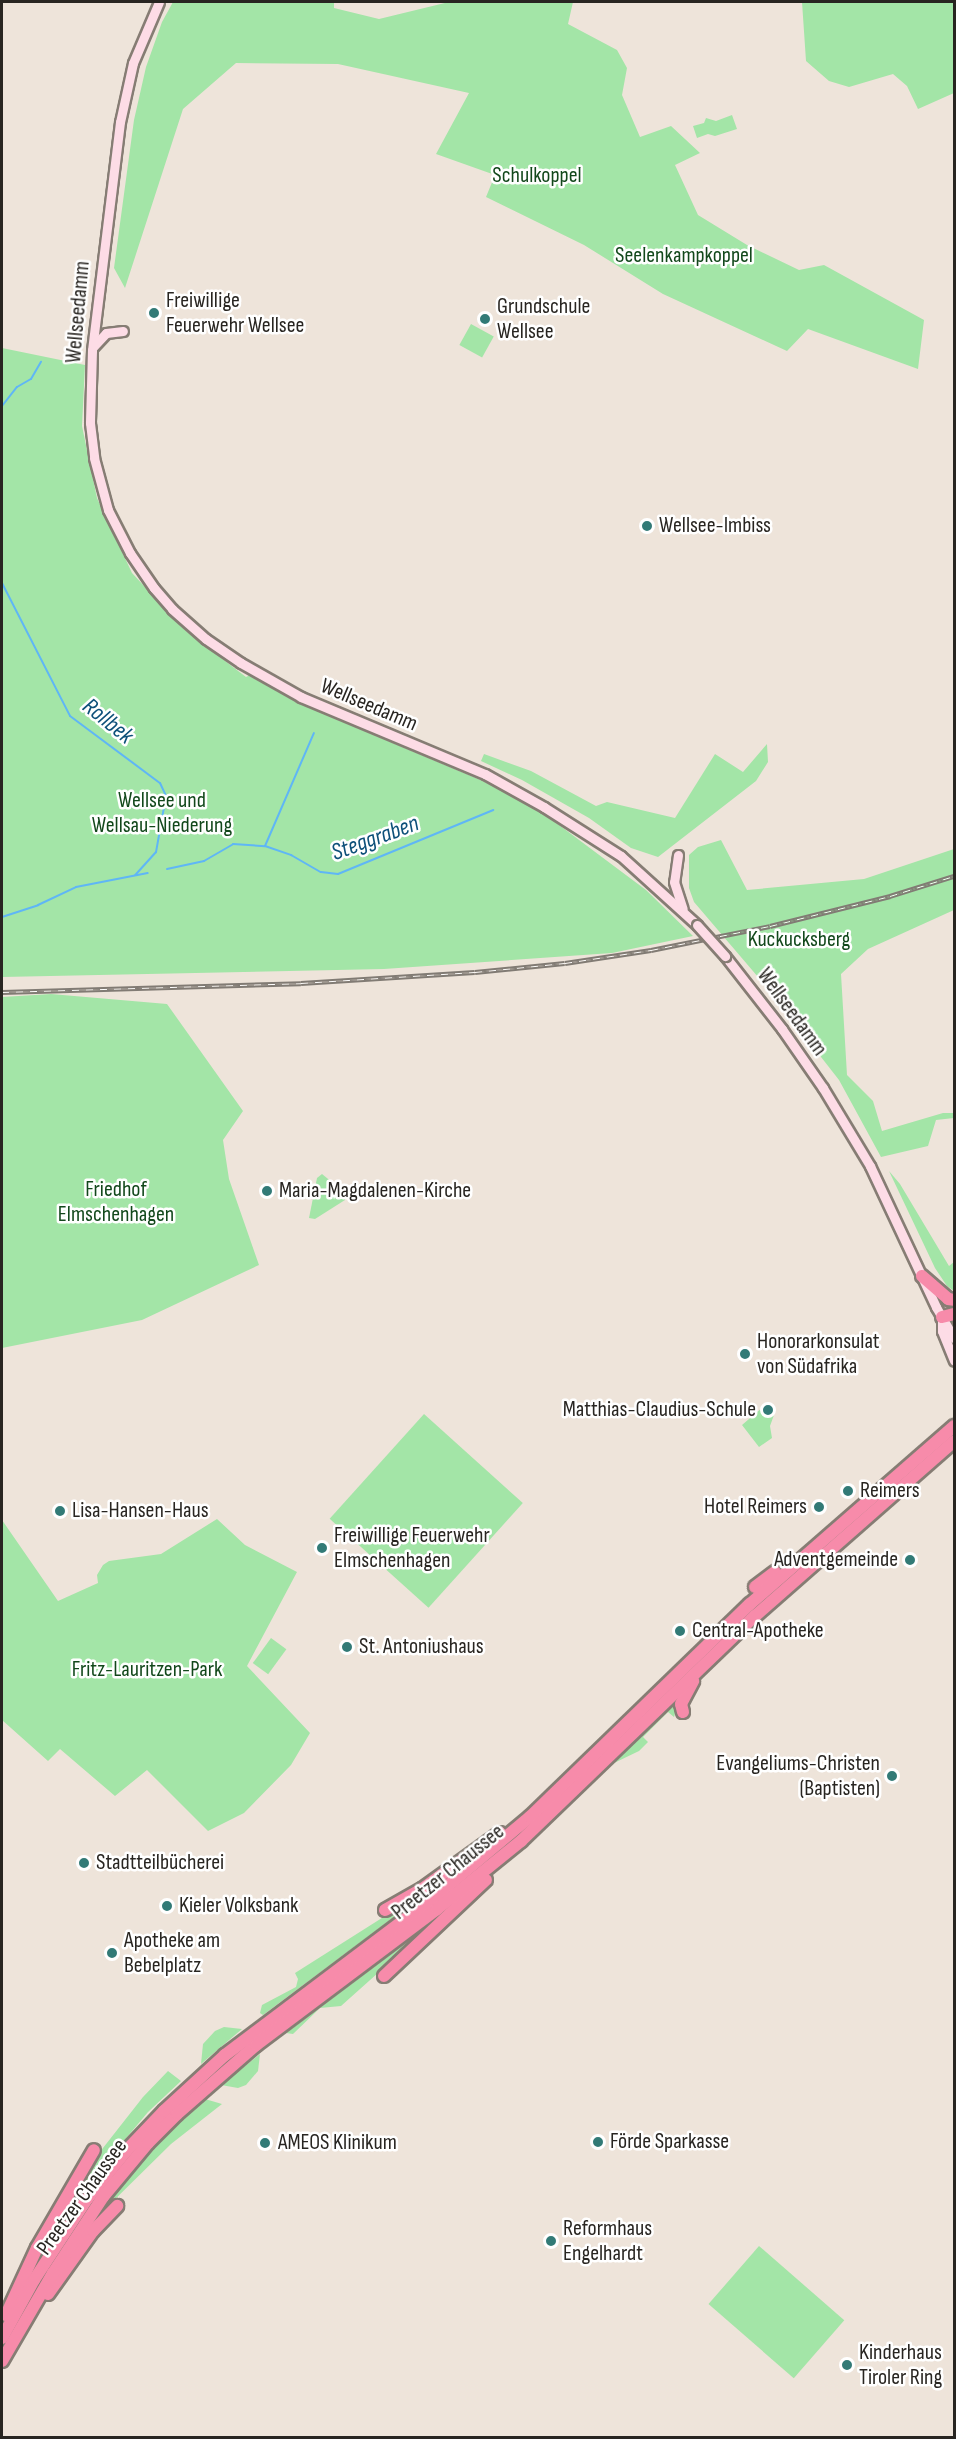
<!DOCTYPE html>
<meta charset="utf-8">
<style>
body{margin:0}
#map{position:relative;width:956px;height:2439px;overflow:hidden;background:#eee4da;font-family:"Sofia Sans Condensed",sans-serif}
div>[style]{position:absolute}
.green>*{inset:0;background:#a3e5a7;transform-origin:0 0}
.stream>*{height:2px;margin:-1px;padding:0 1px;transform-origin:1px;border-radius:1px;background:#5fb6f6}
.roads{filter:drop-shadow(2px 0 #867d74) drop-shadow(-2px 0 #867d74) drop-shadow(0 2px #867d74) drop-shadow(0 -2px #867d74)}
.secondary>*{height:9px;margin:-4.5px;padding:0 4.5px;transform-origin:4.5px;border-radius:4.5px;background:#fddce6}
.highway>*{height:12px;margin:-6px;padding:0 6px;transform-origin:6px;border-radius:6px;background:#f78baa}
.rail>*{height:4.5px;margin-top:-2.25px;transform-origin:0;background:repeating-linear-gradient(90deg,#fff 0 7px,#817b74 0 14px);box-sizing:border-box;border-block:2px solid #817b74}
.bridges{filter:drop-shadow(2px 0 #867d74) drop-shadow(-2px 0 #867d74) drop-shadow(0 2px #867d74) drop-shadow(0 -2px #867d74)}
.secondary-bridge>*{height:9px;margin:-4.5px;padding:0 4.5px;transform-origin:4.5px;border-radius:4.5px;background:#fddce6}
.dots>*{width:16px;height:16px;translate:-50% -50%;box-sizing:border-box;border:3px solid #fff;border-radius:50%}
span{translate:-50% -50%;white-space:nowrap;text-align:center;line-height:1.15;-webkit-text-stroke:5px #fff;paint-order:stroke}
.park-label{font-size:22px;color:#12481b}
.poi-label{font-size:22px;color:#282521}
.left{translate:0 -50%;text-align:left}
.right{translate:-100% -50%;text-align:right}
.street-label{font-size:22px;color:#282521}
.water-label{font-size:24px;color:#0d5079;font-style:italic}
.frame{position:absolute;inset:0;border:3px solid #282521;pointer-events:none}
</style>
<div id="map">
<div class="green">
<div style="clip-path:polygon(173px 2px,334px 2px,334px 8px,379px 19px,449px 2px,573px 2px,568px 24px,617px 50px,627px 68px,622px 95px,640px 137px,671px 126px,700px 153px,675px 165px,698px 215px,747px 245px,799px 270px,824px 265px,924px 320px,918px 369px,808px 329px,787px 351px,663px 294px,584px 245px,486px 197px,495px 175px,436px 154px,469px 93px,338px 64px,236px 63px,183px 109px,125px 288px,114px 268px,134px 120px,146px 67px,162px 22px)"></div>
<div style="clip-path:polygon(802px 2px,954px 2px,954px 93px,918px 109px,907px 86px,893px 74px,849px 87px,829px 81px,806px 61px)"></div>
<div style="clip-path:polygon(732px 115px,737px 129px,715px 136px,708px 134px,697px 138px,693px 126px,704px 123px,706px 118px,716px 121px)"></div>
<div style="left:471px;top:324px;width:26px;height:24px;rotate:29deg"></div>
<div style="clip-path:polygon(2px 348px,85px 365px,82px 426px,97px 498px,132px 573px,186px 631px,246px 677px,250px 675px,296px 696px,295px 701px,310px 708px,483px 781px,539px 810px,646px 890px,693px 936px,612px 953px,384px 969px,2px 977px)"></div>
<div style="clip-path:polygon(767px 744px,768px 762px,756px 781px,658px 857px,631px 848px,589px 818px,522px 780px,481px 761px,484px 754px,531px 771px,596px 806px,607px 802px,675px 818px,715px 754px,743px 772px)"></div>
<div style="clip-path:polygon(721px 840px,747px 890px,864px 879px,954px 849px,954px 910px,868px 949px,841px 974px,847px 1075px,873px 1101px,882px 1131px,943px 1113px,954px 1113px,954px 1118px,936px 1120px,928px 1146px,881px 1157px,839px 1080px,764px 984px,694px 902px,689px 888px,689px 855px,698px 847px)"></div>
<div style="clip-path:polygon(51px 994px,167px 1004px,243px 1111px,223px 1140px,229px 1179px,259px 1265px,142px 1320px,2px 1348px,2px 997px)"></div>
<div style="clip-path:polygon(889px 1171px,900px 1184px,949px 1266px,954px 1262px,954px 1291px,947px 1286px,935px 1268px)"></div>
<div style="clip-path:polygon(322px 1174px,344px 1192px,345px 1200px,315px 1219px,309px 1218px,317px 1178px)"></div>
<div style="clip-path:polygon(763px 1407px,774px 1415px,770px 1426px,772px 1438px,759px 1447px,742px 1425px)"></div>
<div style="left:424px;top:1414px;width:133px;height:141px;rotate:42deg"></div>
<div style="clip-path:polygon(217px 1519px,245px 1545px,297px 1572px,247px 1666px,310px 1733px,291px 1765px,244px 1813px,208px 1831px,147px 1770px,115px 1796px,60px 1749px,48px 1761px,2px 1720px,2px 1520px,58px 1601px,98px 1583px,97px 1575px,103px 1565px,109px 1561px,161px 1554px)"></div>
<div style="left:271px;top:1638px;width:19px;height:31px;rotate:36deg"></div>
<div style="clip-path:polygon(681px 1694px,674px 1717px,668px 1712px,643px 1737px,648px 1742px,639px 1751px,612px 1764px)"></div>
<div style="clip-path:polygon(453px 1873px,263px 2015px,260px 2013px,262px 2005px,296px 1987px,298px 1979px,295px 1973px)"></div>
<div style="clip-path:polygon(444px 1914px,341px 2006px,320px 2008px,293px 2034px,286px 2033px)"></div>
<div style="clip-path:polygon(224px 2027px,242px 2029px,201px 2064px,203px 2044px,215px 2031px)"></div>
<div style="clip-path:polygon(260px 2054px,258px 2071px,246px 2085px,238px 2088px,221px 2085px)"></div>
<div style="clip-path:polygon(168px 2071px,181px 2081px,148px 2112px,102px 2167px,58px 2224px,30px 2270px,92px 2162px,143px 2097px)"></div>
<div style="clip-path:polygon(205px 2099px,222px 2104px,171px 2144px,99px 2215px,115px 2193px,165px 2136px)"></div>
<div style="left:759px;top:2246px;width:113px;height:77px;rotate:41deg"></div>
</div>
<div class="stream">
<div style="left:2px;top:406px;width:24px;rotate:-52deg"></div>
<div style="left:17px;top:387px;width:16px;rotate:-30deg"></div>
<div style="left:31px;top:379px;width:20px;rotate:-60deg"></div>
<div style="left:2px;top:583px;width:149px;rotate:62.9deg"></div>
<div style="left:70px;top:716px;width:112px;rotate:36.7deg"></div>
<div style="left:160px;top:783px;width:14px;rotate:65deg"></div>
<div style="left:166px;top:796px;width:57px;rotate:100.1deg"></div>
<div style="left:156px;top:852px;width:31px;rotate:132deg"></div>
<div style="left:265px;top:846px;width:123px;rotate:-66.6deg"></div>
<div style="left:167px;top:869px;width:38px;rotate:-12deg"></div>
<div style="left:204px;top:861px;width:34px;rotate:-30deg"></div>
<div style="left:233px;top:844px;width:32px;rotate:4deg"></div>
<div style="left:265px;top:846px;width:28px;rotate:19deg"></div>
<div style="left:291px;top:855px;width:34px;rotate:30deg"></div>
<div style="left:321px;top:872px;width:17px;rotate:7deg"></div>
<div style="left:338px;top:874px;width:168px;rotate:-22.4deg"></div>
<div style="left:2px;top:917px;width:38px;rotate:-18deg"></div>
<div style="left:38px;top:905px;width:42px;rotate:-25.3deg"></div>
<div style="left:76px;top:887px;width:73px;rotate:-11deg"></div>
</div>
<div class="roads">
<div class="secondary">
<div style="left:159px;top:2px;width:66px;rotate:113.1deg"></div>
<div style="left:133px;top:63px;width:60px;rotate:102.4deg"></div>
<div style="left:120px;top:122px;width:230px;rotate:97deg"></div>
<div style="left:92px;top:350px;width:73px;rotate:91.6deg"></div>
<div style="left:90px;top:423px;width:35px;rotate:83deg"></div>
<div style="left:94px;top:458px;width:54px;rotate:74.9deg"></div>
<div style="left:108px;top:510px;width:48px;rotate:62.9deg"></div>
<div style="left:130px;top:553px;width:42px;rotate:55.6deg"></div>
<div style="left:154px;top:588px;width:28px;rotate:49deg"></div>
<div style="left:172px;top:609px;width:45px;rotate:41.4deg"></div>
<div style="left:206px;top:639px;width:42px;rotate:34.4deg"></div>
<div style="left:241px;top:663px;width:69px;rotate:29.5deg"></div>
<div style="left:301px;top:697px;width:199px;rotate:22.7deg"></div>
<div style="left:485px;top:774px;width:68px;rotate:29.2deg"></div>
<div style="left:544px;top:807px;width:91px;rotate:32.5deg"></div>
<div style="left:621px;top:856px;width:103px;rotate:42.2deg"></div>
<div style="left:93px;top:347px;width:19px;rotate:-47deg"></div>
<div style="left:106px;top:333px;width:17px;rotate:-7deg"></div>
<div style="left:678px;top:855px;width:27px;rotate:98deg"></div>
<div style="left:674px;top:882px;width:28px;rotate:72deg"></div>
<div style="left:725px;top:956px;width:93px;rotate:52deg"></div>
<div style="left:782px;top:1029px;width:72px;rotate:55.2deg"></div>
<div style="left:823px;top:1088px;width:91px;rotate:58.9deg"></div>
<div style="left:870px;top:1166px;width:156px;rotate:64.9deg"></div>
<div style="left:936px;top:1307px;width:36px;rotate:60deg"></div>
<div style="left:942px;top:1317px;width:14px;rotate:90deg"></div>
<div style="left:942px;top:1331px;width:32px;rotate:68deg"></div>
</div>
<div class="highway">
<div style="left:922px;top:1276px;width:35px;rotate:41deg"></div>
<div style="left:948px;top:1299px;width:6px;rotate:9deg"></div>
<div style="left:942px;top:1317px;width:12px;rotate:-14deg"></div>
<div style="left:755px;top:1587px;width:25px;rotate:-37deg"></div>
<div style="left:683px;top:1712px;width:8px;rotate:-104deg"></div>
<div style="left:681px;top:1704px;width:26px;rotate:-62deg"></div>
<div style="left:385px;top:1910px;width:43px;rotate:-29.6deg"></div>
<div style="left:422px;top:1889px;width:96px;rotate:-35.7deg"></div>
<div style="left:384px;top:1976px;width:140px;rotate:-43.3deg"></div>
<div style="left:48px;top:2294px;width:77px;rotate:-54.5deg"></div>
<div style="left:93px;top:2231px;width:35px;rotate:-46deg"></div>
<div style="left:6px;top:2315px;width:74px;rotate:-65.2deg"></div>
<div style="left:37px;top:2248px;width:113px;rotate:-59.8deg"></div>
<div style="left:2px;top:2338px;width:66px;rotate:-61.1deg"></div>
<div style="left:34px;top:2280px;width:97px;rotate:-56.8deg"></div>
<div style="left:87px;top:2199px;width:62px;rotate:-50.9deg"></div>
<div style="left:126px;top:2151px;width:55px;rotate:-46.5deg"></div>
<div style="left:164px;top:2111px;width:83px;rotate:-42.6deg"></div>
<div style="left:225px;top:2055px;width:253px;rotate:-37deg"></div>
<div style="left:427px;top:1903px;width:134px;rotate:-39.9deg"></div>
<div style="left:530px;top:1817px;width:306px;rotate:-44.1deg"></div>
<div style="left:750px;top:1604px;width:271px;rotate:-41.1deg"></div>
<div style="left:2px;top:2361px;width:102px;rotate:-59.9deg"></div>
<div style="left:53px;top:2273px;width:91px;rotate:-56.7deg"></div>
<div style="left:103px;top:2197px;width:70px;rotate:-50.2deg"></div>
<div style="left:148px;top:2143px;width:41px;rotate:-45deg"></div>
<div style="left:177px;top:2114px;width:105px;rotate:-41.1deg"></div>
<div style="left:256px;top:2045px;width:226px;rotate:-36.9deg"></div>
<div style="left:437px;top:1909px;width:108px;rotate:-39deg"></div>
<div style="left:521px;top:1841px;width:325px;rotate:-43.9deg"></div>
<div style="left:755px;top:1616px;width:265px;rotate:-41.3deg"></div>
</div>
</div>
<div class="rail">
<div style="left:2px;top:992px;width:299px;rotate:-1.7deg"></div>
<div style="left:301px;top:983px;width:174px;rotate:-3.6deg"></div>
<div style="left:475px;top:972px;width:90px;rotate:-5.7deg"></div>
<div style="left:565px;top:963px;width:87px;rotate:-8.6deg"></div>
<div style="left:651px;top:950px;width:121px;rotate:-11.4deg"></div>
<div style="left:770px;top:926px;width:124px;rotate:-14deg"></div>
<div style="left:890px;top:896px;width:67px;rotate:-17.4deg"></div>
</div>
<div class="bridges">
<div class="secondary-bridge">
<div style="left:697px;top:925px;width:42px;rotate:47.9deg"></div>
</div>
</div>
<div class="dots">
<div style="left:154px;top:313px;background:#327a76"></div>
<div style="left:485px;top:319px;background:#327a76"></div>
<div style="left:647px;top:526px;background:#327a76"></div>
<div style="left:267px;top:1191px;background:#327a76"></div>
<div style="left:745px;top:1354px;background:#327a76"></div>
<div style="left:768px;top:1410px;background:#327a76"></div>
<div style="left:848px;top:1491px;background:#327a76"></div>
<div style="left:819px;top:1507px;background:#327a76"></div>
<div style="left:60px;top:1511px;background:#327a76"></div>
<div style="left:322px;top:1548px;background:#327a76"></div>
<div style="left:910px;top:1560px;background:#327a76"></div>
<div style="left:680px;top:1631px;background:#327a76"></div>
<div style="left:347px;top:1647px;background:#327a76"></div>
<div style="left:892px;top:1776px;background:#327a76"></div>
<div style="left:84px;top:1863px;background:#327a76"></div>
<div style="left:167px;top:1906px;background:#327a76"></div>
<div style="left:112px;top:1953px;background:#327a76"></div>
<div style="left:598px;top:2142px;background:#327a76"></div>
<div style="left:265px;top:2143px;background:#327a76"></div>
<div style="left:551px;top:2241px;background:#327a76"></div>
<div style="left:847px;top:2365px;background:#327a76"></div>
</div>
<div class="park-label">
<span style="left:537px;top:176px">Schulkoppel</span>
<span style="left:684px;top:256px">Seelenkampkoppel</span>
<span style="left:162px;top:813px">Wellsee und<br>Wellsau-Niederung</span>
<span style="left:799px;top:940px">Kuckucksberg</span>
<span style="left:116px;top:1202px">Friedhof<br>Elmschenhagen</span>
<span style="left:147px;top:1670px">Fritz-Lauritzen-Park</span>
</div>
<div class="poi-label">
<span class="left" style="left:166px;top:313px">Freiwillige<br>Feuerwehr Wellsee</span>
<span class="left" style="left:497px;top:319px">Grundschule<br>Wellsee</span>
<span class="left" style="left:659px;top:526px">Wellsee-Imbiss</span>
<span class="left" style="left:279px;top:1191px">Maria-Magdalenen-Kirche</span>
<span class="left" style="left:757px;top:1354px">Honorarkonsulat<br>von Südafrika</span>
<span class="right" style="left:756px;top:1410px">Matthias-Claudius-Schule</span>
<span class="left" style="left:860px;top:1491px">Reimers</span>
<span class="right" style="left:807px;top:1507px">Hotel Reimers</span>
<span class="left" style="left:72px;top:1511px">Lisa-Hansen-Haus</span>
<span class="left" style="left:334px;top:1548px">Freiwillige Feuerwehr<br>Elmschenhagen</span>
<span class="right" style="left:898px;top:1560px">Adventgemeinde</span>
<span class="left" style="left:692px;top:1631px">Central-Apotheke</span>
<span class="left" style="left:359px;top:1647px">St. Antoniushaus</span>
<span class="right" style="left:880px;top:1776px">Evangeliums-Christen<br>(Baptisten)</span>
<span class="left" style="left:96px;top:1863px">Stadtteilbücherei</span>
<span class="left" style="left:179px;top:1906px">Kieler Volksbank</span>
<span class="left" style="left:124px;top:1953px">Apotheke am<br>Bebelplatz</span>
<span class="left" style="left:610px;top:2142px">Förde Sparkasse</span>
<span class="left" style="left:278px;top:2143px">AMEOS Klinikum</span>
<span class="left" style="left:563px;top:2241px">Reformhaus<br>Engelhardt</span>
<span class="left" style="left:859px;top:2365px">Kinderhaus<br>Tiroler Ring</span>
</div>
<div class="street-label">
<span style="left:78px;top:312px;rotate:-85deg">Wellseedamm</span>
<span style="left:369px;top:705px;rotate:23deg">Wellseedamm</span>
<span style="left:792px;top:1012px;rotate:54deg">Wellseedamm</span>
<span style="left:448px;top:1872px;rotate:-39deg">Preetzer Chaussee</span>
<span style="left:82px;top:2197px;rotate:-54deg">Preetzer Chaussee</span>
</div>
<div class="water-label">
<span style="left:108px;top:721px;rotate:39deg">Rollbek</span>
<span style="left:375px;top:838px;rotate:-20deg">Steggraben</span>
</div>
<div class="frame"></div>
</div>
